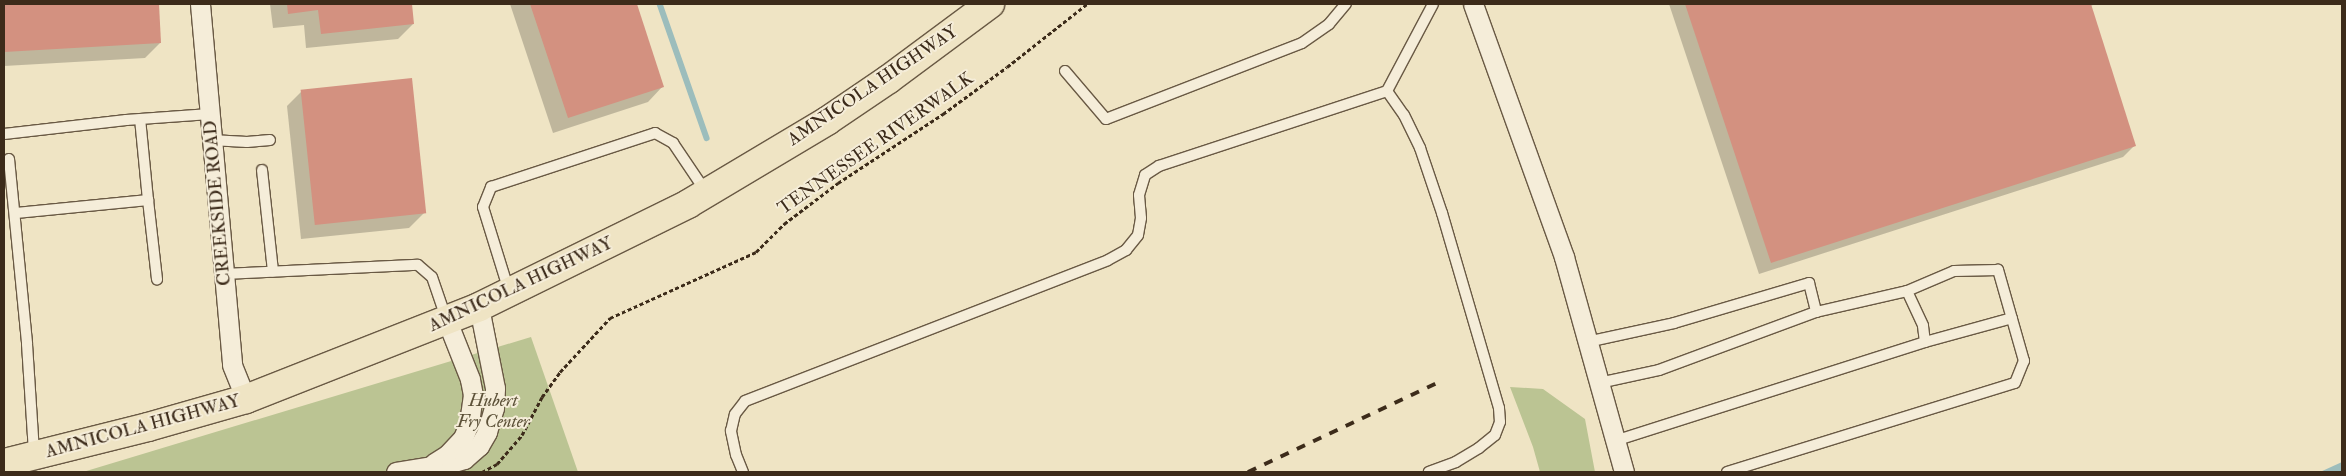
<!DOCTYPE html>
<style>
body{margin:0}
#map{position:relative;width:2346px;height:476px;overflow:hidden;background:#efe4c4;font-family:"IM FELL Double Pica",serif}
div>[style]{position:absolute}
.green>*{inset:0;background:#bbc493}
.water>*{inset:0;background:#9cbdbc}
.shadow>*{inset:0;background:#0003}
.stream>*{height:5.5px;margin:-2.75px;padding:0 2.75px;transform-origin:2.75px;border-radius:2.75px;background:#9cbdbc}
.building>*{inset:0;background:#d39180;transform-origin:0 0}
.path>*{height:3px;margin-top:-1.5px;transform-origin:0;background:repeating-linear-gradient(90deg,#3c2b1a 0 4px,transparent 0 6.5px)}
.roads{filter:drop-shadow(1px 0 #695944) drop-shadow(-1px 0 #695944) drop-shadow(0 1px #695944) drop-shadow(0 -1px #695944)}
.service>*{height:10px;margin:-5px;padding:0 5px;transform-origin:5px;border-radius:5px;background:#f5edd9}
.minor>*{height:19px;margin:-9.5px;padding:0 9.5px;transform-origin:9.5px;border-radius:9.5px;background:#f5edd9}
.primary>*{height:28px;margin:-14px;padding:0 14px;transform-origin:14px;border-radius:14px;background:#efe4c4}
.rail>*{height:4px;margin-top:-2px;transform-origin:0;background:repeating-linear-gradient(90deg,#3c2b1a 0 9px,transparent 0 18px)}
span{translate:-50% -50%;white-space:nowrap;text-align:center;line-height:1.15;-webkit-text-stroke:4px #f5edd9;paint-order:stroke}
.street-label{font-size:18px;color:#3c2b1a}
.park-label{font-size:18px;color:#5c5138;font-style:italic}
.frame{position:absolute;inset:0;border:5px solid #3c2b1a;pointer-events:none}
</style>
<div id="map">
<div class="green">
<div style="clip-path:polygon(531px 337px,578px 472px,83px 472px)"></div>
<div style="clip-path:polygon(1510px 387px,1543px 389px,1585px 419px,1595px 472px,1540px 472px,1533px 447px)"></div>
</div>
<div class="water">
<div style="clip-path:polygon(2342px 462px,2342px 472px,2320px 472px)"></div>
</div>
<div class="shadow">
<div style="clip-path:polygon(4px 4px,158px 4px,160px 43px,145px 58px,4px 66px)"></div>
<div style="clip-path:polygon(270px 4px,411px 4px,413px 24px,398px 39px,306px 48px,304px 25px,273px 28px)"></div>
<div style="clip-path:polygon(510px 4px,635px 4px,663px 86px,648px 102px,553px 133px)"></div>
<div style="clip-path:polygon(1669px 4px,2096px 4px,2090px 6px,2135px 145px,2123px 157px,1759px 274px)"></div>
<div style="clip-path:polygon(302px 91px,425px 212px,409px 228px,301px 239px,287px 106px)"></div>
</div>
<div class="stream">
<div style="left:660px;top:4px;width:142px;rotate:70.7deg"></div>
</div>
<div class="building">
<div style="clip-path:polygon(4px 4px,159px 4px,161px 43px,4px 52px)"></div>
<div style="clip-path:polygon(287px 4px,412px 4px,414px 24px,321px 34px,318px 10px,288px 14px)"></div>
<div style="clip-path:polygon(530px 4px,637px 4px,664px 87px,568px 118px)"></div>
<div style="clip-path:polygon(1685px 4px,2091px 4px,2136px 146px,1771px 263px)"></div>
<div style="left:412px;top:78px;width:136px;height:112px;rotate:84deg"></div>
</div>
<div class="path">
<div style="left:482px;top:472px;width:17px;rotate:-28deg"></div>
<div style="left:497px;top:464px;width:38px;rotate:-49deg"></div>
<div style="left:522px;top:435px;width:43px;rotate:-62.2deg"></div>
<div style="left:542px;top:397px;width:31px;rotate:-54deg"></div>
<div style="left:560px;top:372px;width:74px;rotate:-47.2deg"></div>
<div style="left:610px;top:318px;width:160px;rotate:-24.3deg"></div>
<div style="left:756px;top:252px;width:40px;rotate:-45deg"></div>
<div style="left:784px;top:224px;width:68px;rotate:-37.2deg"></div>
<div style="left:838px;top:183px;width:126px;rotate:-33.3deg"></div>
<div style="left:943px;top:114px;width:79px;rotate:-36.3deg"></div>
<div style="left:1007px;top:67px;width:102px;rotate:-38.2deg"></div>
</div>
<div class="roads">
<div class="service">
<div style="left:1065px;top:71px;width:63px;rotate:49.5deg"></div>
<div style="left:1106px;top:119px;width:210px;rotate:-21.2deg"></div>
<div style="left:1302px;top:43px;width:33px;rotate:-35deg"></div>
<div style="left:1329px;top:24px;width:26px;rotate:-50deg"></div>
<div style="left:1387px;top:91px;width:29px;rotate:55deg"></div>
<div style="left:1404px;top:115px;width:37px;rotate:64deg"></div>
<div style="left:1420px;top:148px;width:69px;rotate:71.3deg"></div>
<div style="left:1442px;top:213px;width:203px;rotate:73.7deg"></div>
<div style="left:1499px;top:408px;width:14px;rotate:86deg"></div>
<div style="left:1500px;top:422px;width:14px;rotate:111deg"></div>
<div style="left:1495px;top:435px;width:21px;rotate:141deg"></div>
<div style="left:1479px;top:448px;width:27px;rotate:149deg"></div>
<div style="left:1456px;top:462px;width:29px;rotate:160deg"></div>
<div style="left:4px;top:134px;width:123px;rotate:-6.5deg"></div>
<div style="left:126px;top:120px;width:84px;rotate:-4.1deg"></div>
<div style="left:211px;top:140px;width:36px;rotate:3deg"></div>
<div style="left:247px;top:142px;width:23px;rotate:-5deg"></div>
<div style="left:9px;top:159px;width:186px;rotate:84.4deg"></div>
<div style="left:27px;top:344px;width:109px;rotate:86.3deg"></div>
<div style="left:262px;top:170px;width:102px;rotate:83.8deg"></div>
<div style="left:148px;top:200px;width:80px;rotate:83.5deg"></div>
<div style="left:16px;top:213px;width:133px;rotate:-5.6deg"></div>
<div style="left:148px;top:200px;width:81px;rotate:-95.6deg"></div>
<div style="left:224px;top:274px;width:194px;rotate:-2.7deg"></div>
<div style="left:418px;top:265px;width:18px;rotate:41deg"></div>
<div style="left:432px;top:277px;width:43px;rotate:71.1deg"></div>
<div style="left:509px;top:291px;width:88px;rotate:-107.2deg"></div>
<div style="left:483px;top:207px;width:22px;rotate:-68deg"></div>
<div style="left:491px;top:187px;width:173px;rotate:-18.2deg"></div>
<div style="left:655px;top:133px;width:21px;rotate:29deg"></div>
<div style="left:673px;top:143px;width:59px;rotate:56deg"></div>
<div style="left:1587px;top:342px;width:89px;rotate:-12.3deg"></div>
<div style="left:1674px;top:323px;width:141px;rotate:-16.5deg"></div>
<div style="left:1809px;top:283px;width:30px;rotate:76deg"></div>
<div style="left:1816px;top:312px;width:93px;rotate:-13deg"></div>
<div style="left:1907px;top:291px;width:38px;rotate:65deg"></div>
<div style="left:1923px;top:326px;width:16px;rotate:83deg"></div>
<div style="left:1925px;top:342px;width:325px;rotate:162.3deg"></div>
<div style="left:1925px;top:342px;width:90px;rotate:-15.4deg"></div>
<div style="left:1599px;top:383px;width:61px;rotate:-12.2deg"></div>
<div style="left:1659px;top:370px;width:167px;rotate:-20.3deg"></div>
<div style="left:743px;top:472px;width:18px;rotate:-112deg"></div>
<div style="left:736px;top:455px;width:25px;rotate:-102deg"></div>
<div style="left:731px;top:431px;width:17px;rotate:-77deg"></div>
<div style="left:735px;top:414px;width:16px;rotate:-52deg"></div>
<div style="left:745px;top:401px;width:389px;rotate:-21.2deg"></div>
<div style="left:1108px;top:260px;width:21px;rotate:-29deg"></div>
<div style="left:1126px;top:250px;width:19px;rotate:-51deg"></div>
<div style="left:1138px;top:235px;width:17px;rotate:-80deg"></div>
<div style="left:1141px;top:218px;width:23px;rotate:-95deg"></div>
<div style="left:1139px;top:195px;width:21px;rotate:-73deg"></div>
<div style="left:1145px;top:175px;width:17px;rotate:-33deg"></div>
<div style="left:1159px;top:166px;width:240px;rotate:-18.2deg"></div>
<div style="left:1387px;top:91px;width:98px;rotate:-62.1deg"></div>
<div style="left:1727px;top:472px;width:301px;rotate:-17.2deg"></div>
<div style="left:2015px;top:383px;width:24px;rotate:-68deg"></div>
<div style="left:2024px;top:361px;width:95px;rotate:-105.9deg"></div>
<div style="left:1998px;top:270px;width:44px;rotate:178.7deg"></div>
<div style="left:1954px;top:271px;width:51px;rotate:156.9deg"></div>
</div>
<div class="minor">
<div style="left:200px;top:4px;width:362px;rotate:84.9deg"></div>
<div style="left:232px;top:365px;width:37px;rotate:68deg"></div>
<div style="left:1473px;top:4px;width:269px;rotate:70.2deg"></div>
<div style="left:1564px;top:257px;width:223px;rotate:74.4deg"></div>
<div style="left:434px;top:463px;width:15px;rotate:-32deg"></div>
<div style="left:447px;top:455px;width:23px;rotate:-47deg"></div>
<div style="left:463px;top:438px;width:16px;rotate:-68deg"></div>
<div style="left:469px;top:423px;width:28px;rotate:-82deg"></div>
<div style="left:473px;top:395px;width:16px;rotate:-101deg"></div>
<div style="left:470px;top:379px;width:62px;rotate:-111.6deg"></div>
<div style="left:396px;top:472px;width:56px;rotate:-9.3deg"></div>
<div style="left:451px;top:463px;width:14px;rotate:-17deg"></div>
<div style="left:464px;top:459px;width:20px;rotate:-41deg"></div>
<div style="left:479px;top:446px;width:16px;rotate:-60deg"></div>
<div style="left:487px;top:432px;width:25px;rotate:-74deg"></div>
<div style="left:494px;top:408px;width:20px;rotate:-87deg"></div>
<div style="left:495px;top:388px;width:83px;rotate:-101.2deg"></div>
</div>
<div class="primary">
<div style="left:4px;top:463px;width:148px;rotate:-14deg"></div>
<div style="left:148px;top:427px;width:102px;rotate:-15.9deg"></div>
<div style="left:246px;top:399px;width:251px;rotate:-21.5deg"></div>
<div style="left:479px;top:307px;width:233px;rotate:-26.2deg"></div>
<div style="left:688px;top:204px;width:162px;rotate:-30.8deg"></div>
<div style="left:827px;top:121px;width:75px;rotate:-34.1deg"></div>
<div style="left:889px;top:79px;width:126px;rotate:-36.6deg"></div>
</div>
</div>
<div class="rail">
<div style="left:1248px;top:472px;width:213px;rotate:-25.2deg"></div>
</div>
<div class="street-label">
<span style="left:873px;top:86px;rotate:-34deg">AMNICOLA HIGHWAY</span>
<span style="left:876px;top:144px;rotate:-35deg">TENNESSEE RIVERWALK</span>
<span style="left:218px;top:203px;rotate:-95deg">CREEKSIDE ROAD</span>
<span style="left:521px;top:285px;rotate:-25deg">AMNICOLA HIGHWAY</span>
<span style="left:143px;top:427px;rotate:-15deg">AMNICOLA HIGHWAY</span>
</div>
<div class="park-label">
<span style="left:493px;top:412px">Hubert<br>Fry Center</span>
</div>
<div class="frame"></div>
</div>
